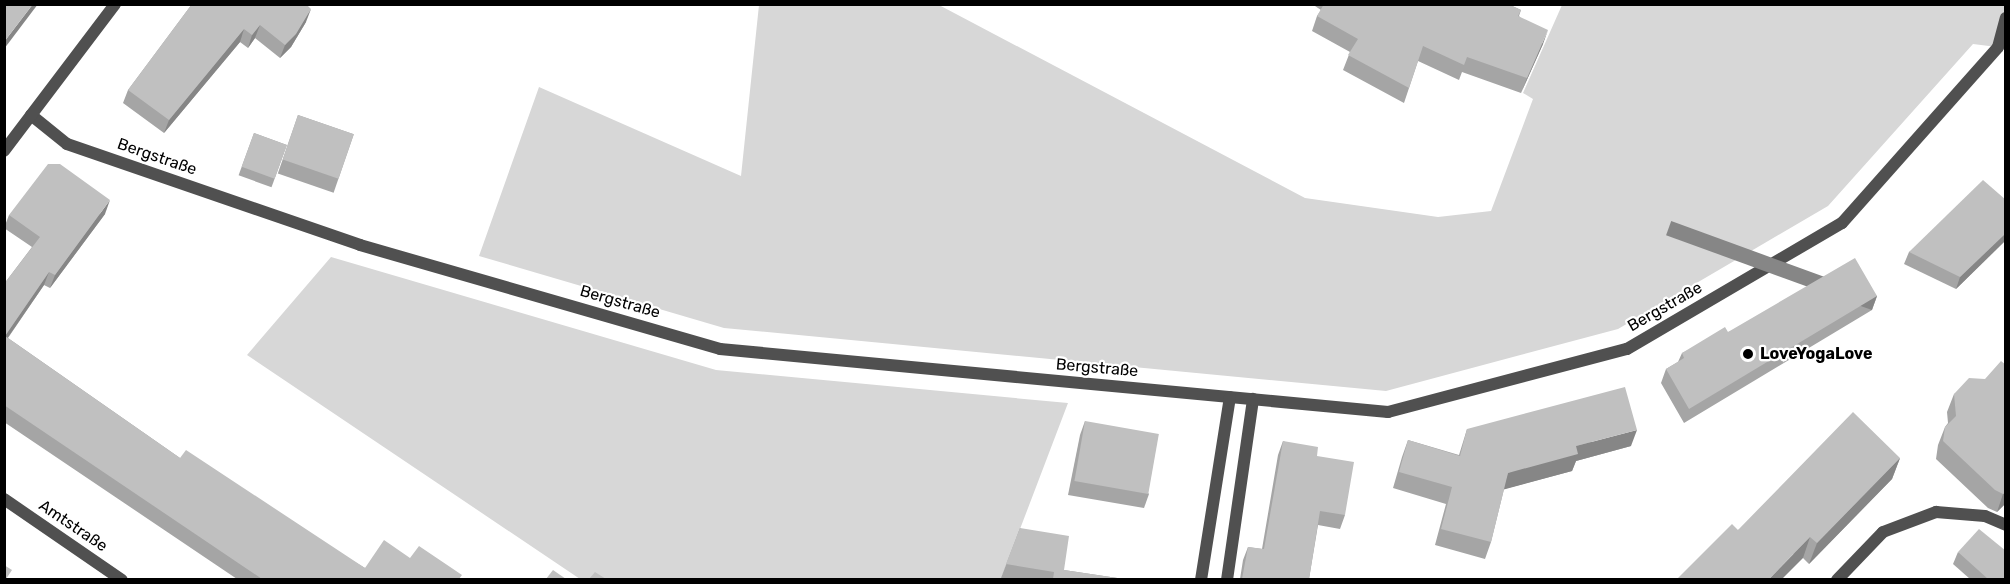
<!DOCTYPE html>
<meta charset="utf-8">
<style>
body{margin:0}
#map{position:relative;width:2010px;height:584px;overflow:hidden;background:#fff;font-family:Rubik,sans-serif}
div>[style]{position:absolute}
.green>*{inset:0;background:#d7d7d7}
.lane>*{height:12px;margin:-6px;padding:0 6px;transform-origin:6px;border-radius:6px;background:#505050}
.street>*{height:12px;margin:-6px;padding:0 6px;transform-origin:6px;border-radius:6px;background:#505050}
.wall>*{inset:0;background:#a5a5a5;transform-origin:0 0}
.shaded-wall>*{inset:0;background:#868686;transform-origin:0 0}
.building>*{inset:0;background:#c0c0c0;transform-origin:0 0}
.dots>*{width:16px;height:16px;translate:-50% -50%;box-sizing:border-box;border:3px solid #fff;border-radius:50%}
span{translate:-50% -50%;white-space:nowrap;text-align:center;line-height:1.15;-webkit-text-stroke:4.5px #fff;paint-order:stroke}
.street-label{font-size:16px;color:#000}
.poi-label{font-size:16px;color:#000;font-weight:700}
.left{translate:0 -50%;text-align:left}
.frame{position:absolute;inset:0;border:6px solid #000;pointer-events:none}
</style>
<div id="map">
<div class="green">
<div style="clip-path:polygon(759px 5px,939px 5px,1305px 198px,1438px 217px,1491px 211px,1533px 99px,1523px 93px,1562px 5px,2005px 5px,2005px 48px,1973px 44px,1828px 206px,1618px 329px,1386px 391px,724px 328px,479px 256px,539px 87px,741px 176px)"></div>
<div style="clip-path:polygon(331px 257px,716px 370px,1068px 403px,1001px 579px,580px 579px,247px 355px)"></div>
</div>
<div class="lane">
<div style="left:1227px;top:580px;width:183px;rotate:-81.8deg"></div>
</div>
<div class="street">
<div style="left:31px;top:115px;width:46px;rotate:38.9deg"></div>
<div style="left:67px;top:144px;width:310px;rotate:19deg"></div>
<div style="left:360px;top:245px;width:375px;rotate:16.1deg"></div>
<div style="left:720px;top:349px;width:671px;rotate:5.39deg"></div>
<div style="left:1388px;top:412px;width:247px;rotate:-14.8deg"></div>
<div style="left:1627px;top:349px;width:249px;rotate:-30.4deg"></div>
<div style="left:1842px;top:223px;width:235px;rotate:-48.4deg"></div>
<div style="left:1998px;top:47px;width:30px;rotate:-75deg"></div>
<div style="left:4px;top:151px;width:184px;rotate:-52.9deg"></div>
<div style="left:4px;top:499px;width:143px;rotate:34.5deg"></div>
<div style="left:1201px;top:580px;width:185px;rotate:-81deg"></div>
<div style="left:1837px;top:580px;width:66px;rotate:-46.2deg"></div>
<div style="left:1883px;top:532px;width:57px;rotate:-20.7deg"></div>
<div style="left:1936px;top:512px;width:49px;rotate:4.7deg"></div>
<div style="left:1985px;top:516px;width:23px;rotate:23deg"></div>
</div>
<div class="wall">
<div style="clip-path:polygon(192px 4px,306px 22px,291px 47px,280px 58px,255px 38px,248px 48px,240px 42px,164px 133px,123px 103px,128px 90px)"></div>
<div style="clip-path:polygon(1312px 4px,1508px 4px,1521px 10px,1519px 16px,1543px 44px,1521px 93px,1462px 72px,1459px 80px,1418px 61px,1404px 103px,1343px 70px,1350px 52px,1312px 31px,1317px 16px,1321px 10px)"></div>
<div style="left:298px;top:115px;width:59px;height:62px;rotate:19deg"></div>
<div style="left:254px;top:133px;width:35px;height:45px;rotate:20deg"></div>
<div style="clip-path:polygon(2006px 200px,2006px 240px,1956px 289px,1904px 264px,1909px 252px)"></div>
<div style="clip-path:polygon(105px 214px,50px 288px,44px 285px,8px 338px,180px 458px,365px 568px,410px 558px,460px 579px,237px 579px,4px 422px,4px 284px,32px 247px,4px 228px,9px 215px)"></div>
<div style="clip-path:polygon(1877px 296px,1872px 310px,1684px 423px,1661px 383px,1666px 369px,1678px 362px,1682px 353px,1728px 332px)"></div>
<div style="clip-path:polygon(1985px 379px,2006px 503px,1997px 512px,1988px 508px,1936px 459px,1938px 445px,1945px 427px,1948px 423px,1947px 412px,1954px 394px)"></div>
<div style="clip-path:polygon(1085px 421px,1149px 494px,1144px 508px,1068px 495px,1080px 435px)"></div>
<div style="clip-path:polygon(1467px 429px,1631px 446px,1576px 461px,1572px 471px,1504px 489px,1491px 542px,1485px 559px,1435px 545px,1446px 504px,1393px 488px,1402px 457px,1408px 440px,1459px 455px)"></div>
<div style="clip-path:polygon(1283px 441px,1317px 456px,1345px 515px,1340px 529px,1318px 525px,1309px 579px,1240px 579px,1243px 560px,1248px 547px,1262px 549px,1278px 455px)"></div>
<div style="clip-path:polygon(1900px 458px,1892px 479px,1809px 564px,1803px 558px,1738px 530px)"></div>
<div style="clip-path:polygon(1020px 528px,1064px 570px,1124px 579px,1011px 579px,1001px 578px)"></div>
<div style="clip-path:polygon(1958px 552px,2006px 579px,1970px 579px,1953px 564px)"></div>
</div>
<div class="shaded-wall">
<div style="clip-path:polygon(33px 4px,38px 4px,4px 49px,4px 42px)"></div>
<div style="clip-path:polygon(311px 9px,306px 22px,291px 47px,280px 58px,285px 45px)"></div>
<div style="clip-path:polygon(260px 25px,255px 38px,248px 48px,252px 35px)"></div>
<div style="clip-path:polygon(244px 29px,240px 42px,164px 133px,169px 120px)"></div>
<div style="clip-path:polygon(1548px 30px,1543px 44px,1521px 93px,1527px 78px)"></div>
<div style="clip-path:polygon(110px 200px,105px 214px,50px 288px,55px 275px)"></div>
<div style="clip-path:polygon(2006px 233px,2006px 240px,1956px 289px,1960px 277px)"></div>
<div style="clip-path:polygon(49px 272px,44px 285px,4px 343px,5px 336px)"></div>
<div style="left:1877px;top:296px;width:15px;height:219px;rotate:110deg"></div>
<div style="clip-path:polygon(1637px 430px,1631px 446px,1576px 461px,1572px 471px,1502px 490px,1508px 473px,1576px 446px)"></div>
<div style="clip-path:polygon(1900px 458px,1892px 479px,1809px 564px,1817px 543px)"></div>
<div style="clip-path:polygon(2006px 492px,2006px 503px,1997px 512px,2003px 494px)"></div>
<div style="clip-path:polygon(1810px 537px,1803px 558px,1782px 579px,1769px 579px)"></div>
</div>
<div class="building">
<div style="clip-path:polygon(4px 4px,33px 4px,4px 42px)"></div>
<div style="clip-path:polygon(192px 4px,306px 4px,311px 9px,296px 34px,285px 45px,260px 25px,252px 35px,244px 29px,169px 120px,128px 90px)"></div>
<div style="clip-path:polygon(1324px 4px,1508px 4px,1521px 10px,1518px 16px,1548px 30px,1527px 78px,1467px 57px,1464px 65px,1423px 46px,1409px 88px,1348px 55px,1358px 39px,1317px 16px)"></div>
<div style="left:298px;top:115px;width:59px;height:47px;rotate:19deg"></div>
<div style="left:254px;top:133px;width:35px;height:36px;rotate:20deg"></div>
<div style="clip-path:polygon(48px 164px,60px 164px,110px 200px,55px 275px,49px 272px,5px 336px,180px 458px,186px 450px,365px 568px,384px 540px,410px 558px,419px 546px,462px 575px,459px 579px,262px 579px,4px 405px,4px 284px,40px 237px,9px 215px)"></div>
<div style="clip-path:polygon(1983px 180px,2006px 200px,2006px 233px,1960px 277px,1909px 252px)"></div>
<div style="clip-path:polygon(1855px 258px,1877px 296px,1689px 409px,1666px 369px,1684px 358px,1682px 353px,1725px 327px,1728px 332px)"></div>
<div style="clip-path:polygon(2001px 361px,2006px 365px,2006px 492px,2003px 494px,1995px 490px,1943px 441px,1945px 427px,1956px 416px,1954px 394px,1969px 378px,1985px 379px)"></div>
<div style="clip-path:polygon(1625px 387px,1637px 430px,1576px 446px,1578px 454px,1508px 473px,1491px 542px,1441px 529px,1452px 487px,1399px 472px,1408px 440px,1460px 456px,1467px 429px)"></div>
<div style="clip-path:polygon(1853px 412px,1900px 458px,1817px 543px,1810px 537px,1769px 579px,1677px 579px,1732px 524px,1738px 530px)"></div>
<div style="left:1085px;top:421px;width:75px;height:61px;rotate:10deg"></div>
<div style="clip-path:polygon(1283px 441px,1318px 447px,1317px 456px,1354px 462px,1345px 515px,1320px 511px,1309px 579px,1242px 579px,1248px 547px,1264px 549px)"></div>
<div style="clip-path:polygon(1020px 528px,1069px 536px,1064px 570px,1124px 579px,1053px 579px,1054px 572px,1006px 564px)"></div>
<div style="clip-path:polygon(1979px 529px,2006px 551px,2006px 579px,1988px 579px,1958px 552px)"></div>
<div style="clip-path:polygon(4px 565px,12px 570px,6px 579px,4px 579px)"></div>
<div style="clip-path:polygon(553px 570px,566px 579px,546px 579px)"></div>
<div style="clip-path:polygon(595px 572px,606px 579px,589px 579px)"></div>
</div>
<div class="dots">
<div style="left:1748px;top:354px;background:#000"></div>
</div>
<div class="street-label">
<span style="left:157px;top:157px;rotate:19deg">Bergstraße</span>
<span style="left:620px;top:302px;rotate:16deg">Bergstraße</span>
<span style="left:1665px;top:307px;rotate:-30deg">Bergstraße</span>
<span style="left:1097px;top:368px;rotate:5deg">Bergstraße</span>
<span style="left:73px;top:526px;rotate:34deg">Amtstraße</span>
</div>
<div class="poi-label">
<span class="left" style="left:1760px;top:354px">LoveYogaLove</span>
</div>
<div class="frame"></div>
</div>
